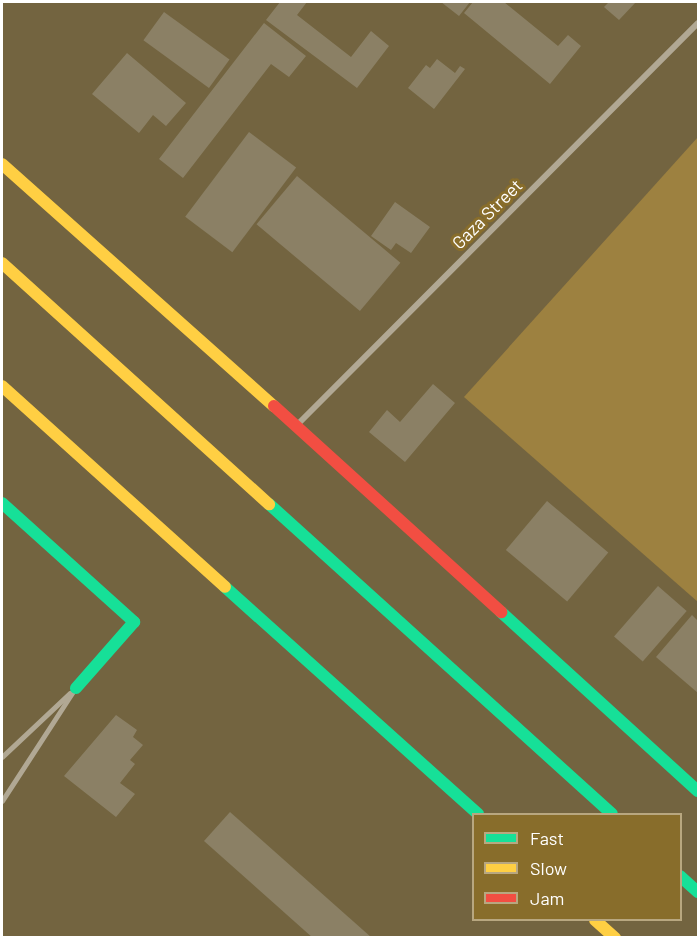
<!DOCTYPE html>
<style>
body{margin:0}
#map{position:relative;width:700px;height:939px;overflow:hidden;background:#736440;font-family:Barlow,sans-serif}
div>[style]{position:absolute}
.green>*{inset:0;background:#9d8140}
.building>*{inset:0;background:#8b8065;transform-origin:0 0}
.lane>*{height:4.5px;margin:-2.25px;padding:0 2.25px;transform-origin:2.25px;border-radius:2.25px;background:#b1a894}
.street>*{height:6px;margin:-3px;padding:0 3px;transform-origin:3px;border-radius:3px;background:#b1a894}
.fast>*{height:12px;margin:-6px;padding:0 6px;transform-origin:6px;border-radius:6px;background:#16e098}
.slow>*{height:12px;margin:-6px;padding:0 6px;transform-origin:6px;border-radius:6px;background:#ffcf43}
.jam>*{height:12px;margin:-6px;padding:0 6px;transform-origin:6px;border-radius:6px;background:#f24e42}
span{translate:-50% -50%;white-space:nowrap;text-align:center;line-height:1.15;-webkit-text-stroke:6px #886d2b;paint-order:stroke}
.street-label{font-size:18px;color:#fff}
.frame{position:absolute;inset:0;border:3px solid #fff;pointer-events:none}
.legend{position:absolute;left:472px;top:813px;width:210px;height:108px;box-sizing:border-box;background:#886d2b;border:2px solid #b8a780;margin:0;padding:8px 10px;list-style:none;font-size:18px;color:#fff}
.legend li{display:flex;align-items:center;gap:12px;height:30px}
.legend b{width:30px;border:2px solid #b8a780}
</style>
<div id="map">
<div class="green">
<div style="clip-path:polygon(698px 137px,698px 602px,464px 397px)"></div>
</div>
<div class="building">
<div style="clip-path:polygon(280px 2px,307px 2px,297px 15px,351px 57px,371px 31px,389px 46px,357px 88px,266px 20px)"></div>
<div style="clip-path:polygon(441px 2px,470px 2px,459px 16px)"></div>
<div style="clip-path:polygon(473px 2px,504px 2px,558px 46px,568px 35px,581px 46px,550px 84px,464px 13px)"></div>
<div style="clip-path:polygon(609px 2px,636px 2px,619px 20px,604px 7px)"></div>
<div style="left:164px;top:12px;width:81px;height:35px;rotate:36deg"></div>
<div style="clip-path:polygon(264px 23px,306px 56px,289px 77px,271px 64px,183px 178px,159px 159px)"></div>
<div style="clip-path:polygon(127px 53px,186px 103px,166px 126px,153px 115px,139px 133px,92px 94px)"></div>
<div style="clip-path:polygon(437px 59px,455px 73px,460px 66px,465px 69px,434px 109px,408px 88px,426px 65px,430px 68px)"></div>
<div style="left:249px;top:132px;width:59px;height:106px;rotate:37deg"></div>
<div style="left:297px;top:176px;width:135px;height:63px;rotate:40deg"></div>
<div style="clip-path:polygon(395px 202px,430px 227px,411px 253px,396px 243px,391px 250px,371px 236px)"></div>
<div style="clip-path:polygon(433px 384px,455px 403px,405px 462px,369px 432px,387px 410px,400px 422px)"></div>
<div style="left:547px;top:501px;width:80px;height:64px;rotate:40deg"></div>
<div style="left:658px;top:586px;width:38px;height:67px;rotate:41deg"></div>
<div style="clip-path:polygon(692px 615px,698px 621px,698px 693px,656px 657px)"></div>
<div style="clip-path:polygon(116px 715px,137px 730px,133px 737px,143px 745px,130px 760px,135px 764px,120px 783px,135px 794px,116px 817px,64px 776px)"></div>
<div style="clip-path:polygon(230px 812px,372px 938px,313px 938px,204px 841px)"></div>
</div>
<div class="lane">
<div style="left:2px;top:757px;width:93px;rotate:-43.3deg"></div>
<div style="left:2px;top:801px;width:132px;rotate:-57deg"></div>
</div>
<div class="street">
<div style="left:296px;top:426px;width:569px;rotate:-45.07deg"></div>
</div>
<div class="fast">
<div style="left:2px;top:503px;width:178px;rotate:42deg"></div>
<div style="left:134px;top:622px;width:88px;rotate:131.3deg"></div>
<div style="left:269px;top:504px;width:462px;rotate:42.1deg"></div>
<div style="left:225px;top:587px;width:340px;rotate:41.9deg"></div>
<div style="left:501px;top:612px;width:266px;rotate:42.3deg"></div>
<div style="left:680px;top:876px;width:24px;rotate:42deg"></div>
</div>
<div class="slow">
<div style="left:2px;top:164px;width:364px;rotate:41.7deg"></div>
<div style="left:2px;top:263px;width:360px;rotate:42.1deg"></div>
<div style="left:2px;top:386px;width:300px;rotate:42deg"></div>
<div style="left:595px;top:920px;width:27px;rotate:42deg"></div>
</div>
<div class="jam">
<div style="left:274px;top:406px;width:307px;rotate:42.2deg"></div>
</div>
<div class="street-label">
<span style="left:487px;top:214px;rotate:-45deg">Gaza Street</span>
</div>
<div class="frame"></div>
<ul class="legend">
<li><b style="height:8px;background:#16e098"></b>Fast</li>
<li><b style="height:8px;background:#ffcf43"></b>Slow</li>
<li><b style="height:8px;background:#f24e42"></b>Jam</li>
</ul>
</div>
